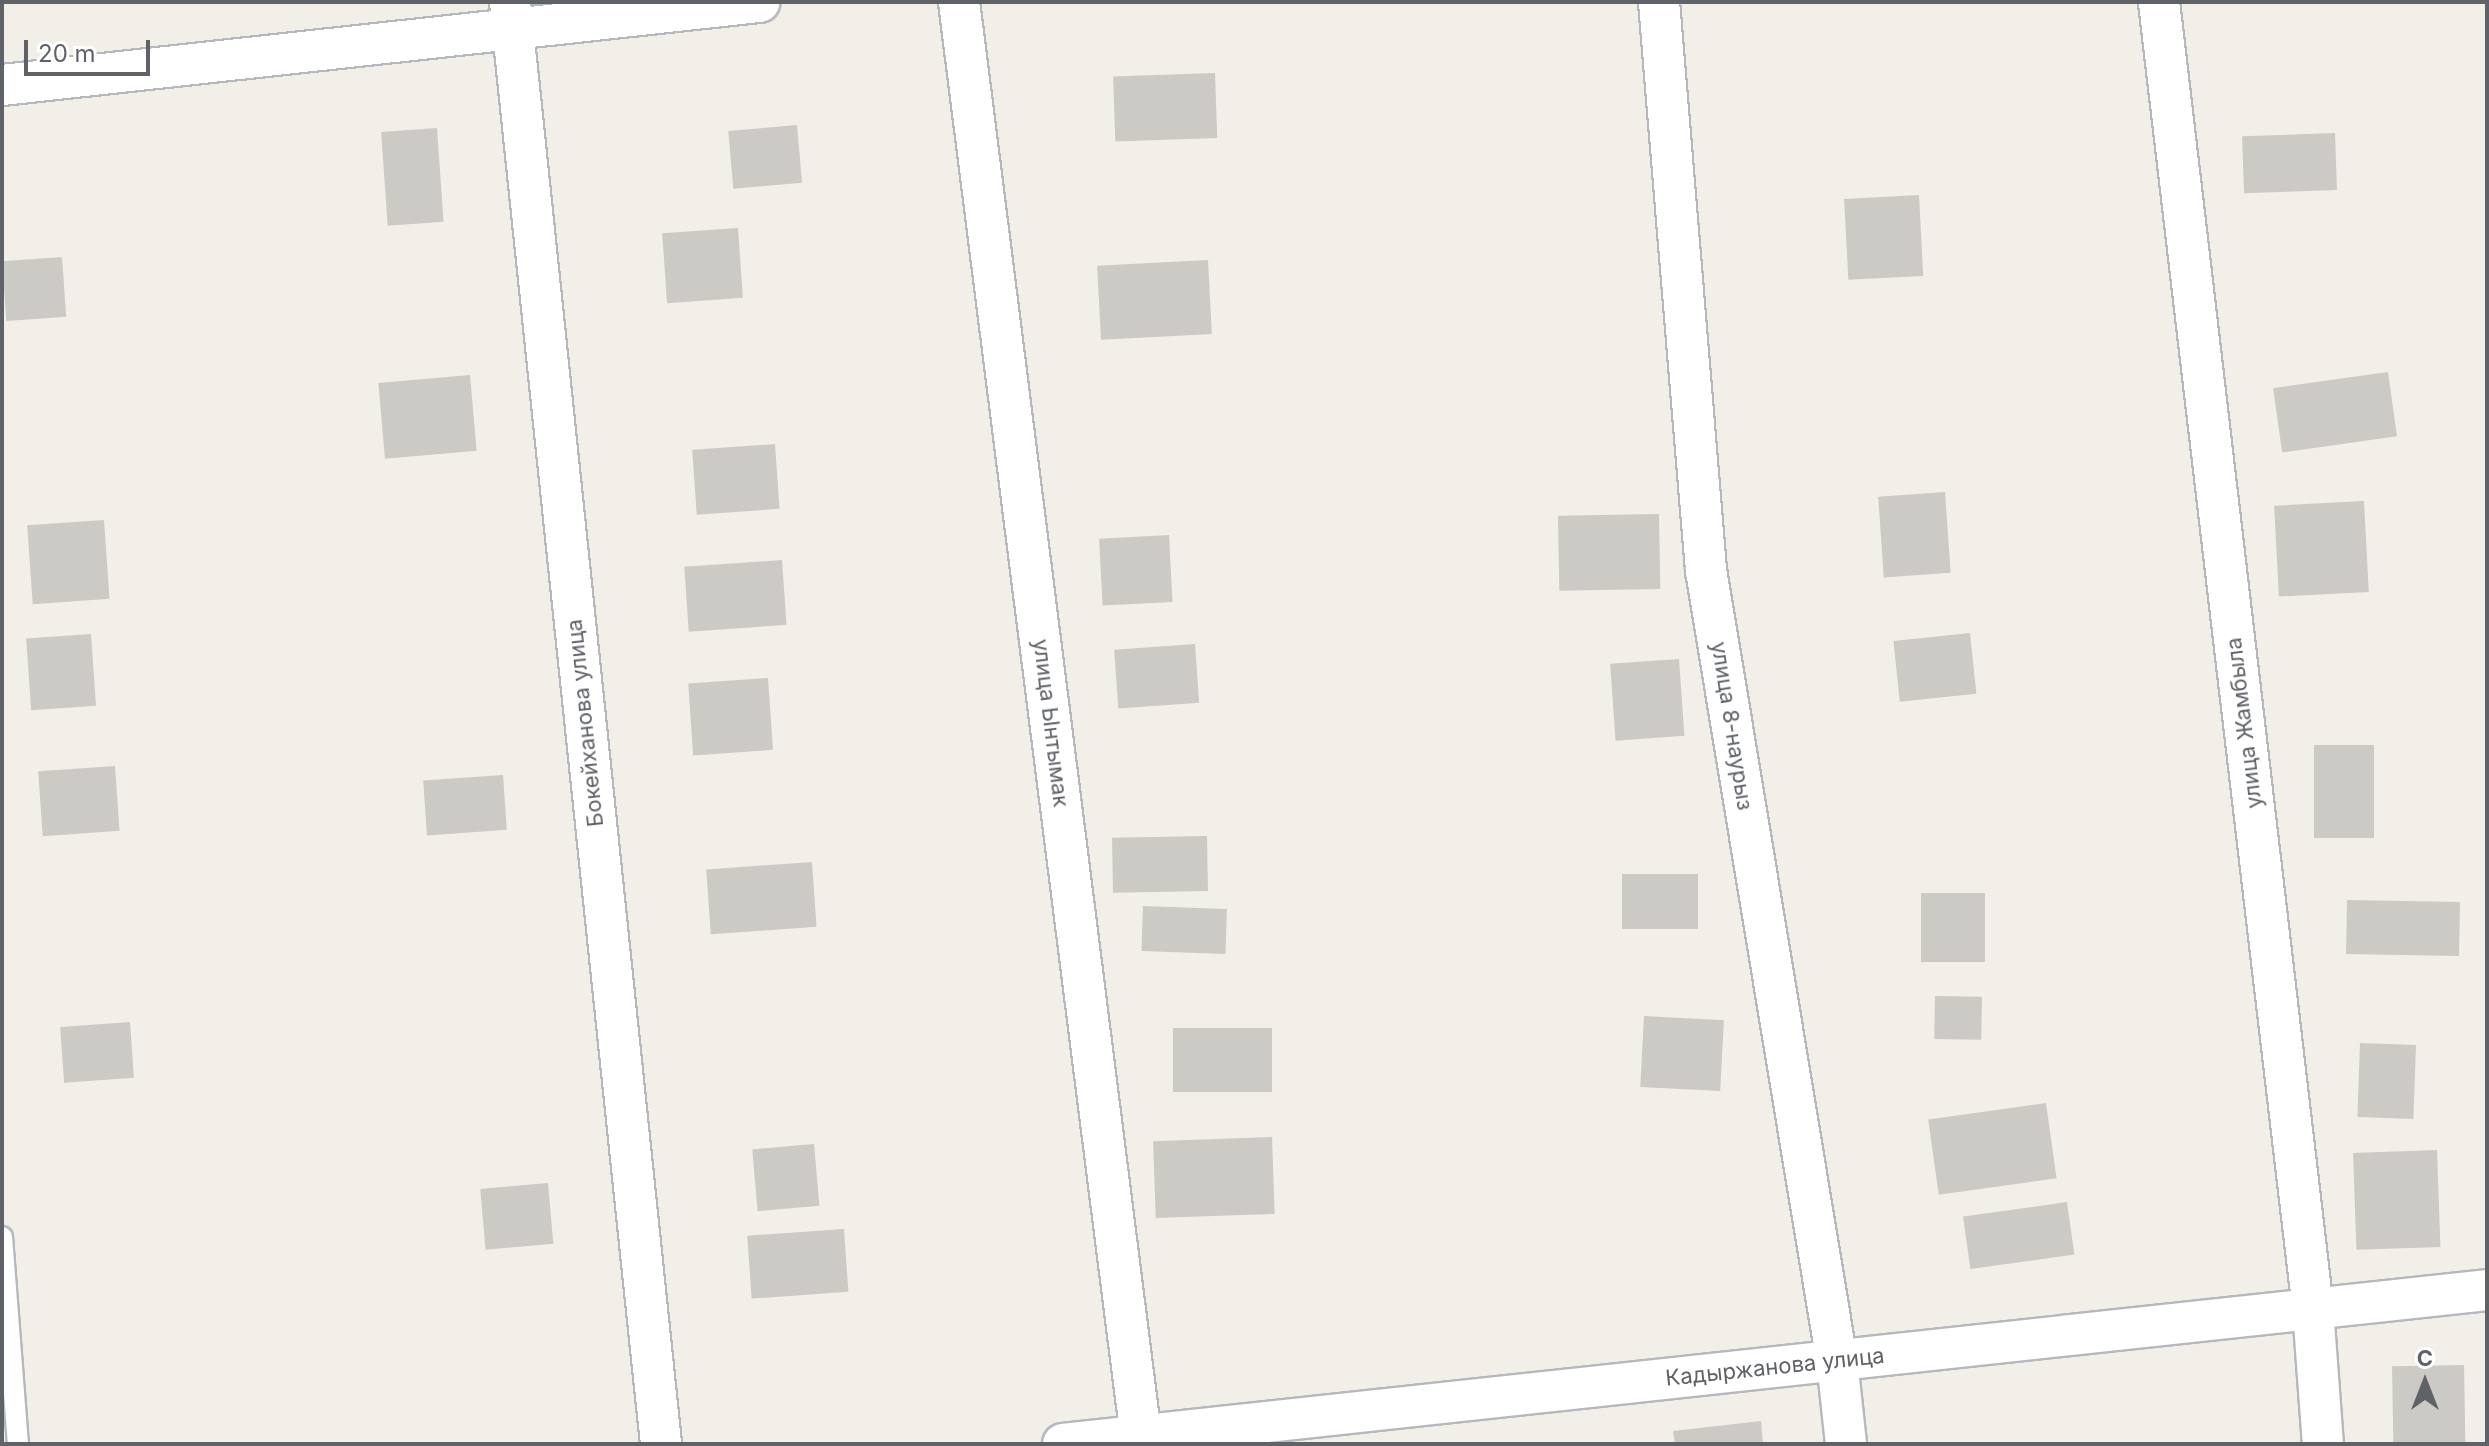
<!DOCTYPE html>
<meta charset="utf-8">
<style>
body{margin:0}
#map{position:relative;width:2489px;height:1446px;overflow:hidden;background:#f1efe8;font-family:Inter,sans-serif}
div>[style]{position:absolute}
.building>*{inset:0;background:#cccac5;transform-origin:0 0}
.roads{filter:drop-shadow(2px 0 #b5b8bc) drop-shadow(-2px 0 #b5b8bc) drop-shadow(0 2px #b5b8bc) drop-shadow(0 -2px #b5b8bc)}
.lane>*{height:20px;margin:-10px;padding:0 10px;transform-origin:10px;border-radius:10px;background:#fff}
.street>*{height:40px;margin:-20px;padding:0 20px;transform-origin:20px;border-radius:20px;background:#fff}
span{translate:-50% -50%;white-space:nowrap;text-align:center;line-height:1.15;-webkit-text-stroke:8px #fff;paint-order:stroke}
.street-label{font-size:22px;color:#5f6368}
.frame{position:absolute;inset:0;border:4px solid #5f6368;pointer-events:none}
.north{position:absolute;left:2385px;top:1342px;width:80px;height:80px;-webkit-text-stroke:6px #fff;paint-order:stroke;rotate:0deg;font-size:22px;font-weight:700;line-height:32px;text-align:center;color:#5f6368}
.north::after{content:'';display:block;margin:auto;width:28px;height:36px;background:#5f6368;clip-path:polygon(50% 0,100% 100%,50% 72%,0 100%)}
.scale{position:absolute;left:24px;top:40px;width:126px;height:36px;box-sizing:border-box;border:4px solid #5f6368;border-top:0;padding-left:10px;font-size:24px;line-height:28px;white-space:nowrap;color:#5f6368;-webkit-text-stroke:6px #fff;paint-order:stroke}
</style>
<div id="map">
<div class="building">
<div style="left:1215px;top:73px;width:65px;height:102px;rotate:88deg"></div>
<div style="left:797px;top:125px;width:58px;height:69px;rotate:85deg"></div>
<div style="left:437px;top:128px;width:94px;height:56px;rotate:86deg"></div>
<div style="left:2335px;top:133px;width:57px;height:93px;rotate:88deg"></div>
<div style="left:1919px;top:195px;width:81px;height:75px;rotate:87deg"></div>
<div style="left:738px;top:228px;width:70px;height:76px;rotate:86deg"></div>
<div style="left:62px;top:257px;width:60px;height:60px;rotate:86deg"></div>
<div style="left:1208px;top:260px;width:74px;height:111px;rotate:87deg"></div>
<div style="left:2388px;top:372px;width:65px;height:116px;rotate:82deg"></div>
<div style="left:470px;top:375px;width:76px;height:92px;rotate:85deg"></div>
<div style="left:775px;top:444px;width:65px;height:83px;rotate:86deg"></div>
<div style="left:1945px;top:492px;width:81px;height:67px;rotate:86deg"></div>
<div style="left:2364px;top:501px;width:91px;height:90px;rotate:87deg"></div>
<div style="left:1659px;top:514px;width:75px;height:101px;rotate:89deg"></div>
<div style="left:104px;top:520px;width:79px;height:77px;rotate:86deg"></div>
<div style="left:1169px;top:535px;width:67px;height:70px;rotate:87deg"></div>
<div style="left:782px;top:560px;width:65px;height:98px;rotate:86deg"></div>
<div style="left:1970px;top:633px;width:61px;height:77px;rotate:84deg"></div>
<div style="left:91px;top:634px;width:72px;height:65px;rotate:86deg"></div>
<div style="left:1195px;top:644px;width:59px;height:81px;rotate:86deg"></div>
<div style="left:1679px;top:659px;width:77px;height:69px;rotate:86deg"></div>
<div style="left:768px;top:678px;width:72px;height:80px;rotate:86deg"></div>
<div style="left:2314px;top:745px;width:60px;height:93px"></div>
<div style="left:115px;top:766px;width:65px;height:77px;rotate:86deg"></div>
<div style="left:503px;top:775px;width:55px;height:80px;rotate:86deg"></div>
<div style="left:1207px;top:836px;width:55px;height:95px;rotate:89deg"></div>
<div style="left:812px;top:862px;width:65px;height:106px;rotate:86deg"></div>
<div style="left:1622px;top:874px;width:76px;height:55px"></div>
<div style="left:1921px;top:893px;width:64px;height:69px"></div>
<div style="left:2347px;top:900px;width:113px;height:54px;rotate:1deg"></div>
<div style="left:1143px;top:906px;width:84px;height:45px;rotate:2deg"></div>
<div style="left:1935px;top:996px;width:47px;height:43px;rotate:1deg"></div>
<div style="left:1644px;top:1016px;width:80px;height:71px;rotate:3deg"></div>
<div style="left:130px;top:1022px;width:56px;height:70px;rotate:86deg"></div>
<div style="left:1173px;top:1028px;width:99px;height:64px"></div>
<div style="left:2360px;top:1043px;width:56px;height:74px;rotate:2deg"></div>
<div style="left:2046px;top:1103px;width:76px;height:119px;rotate:82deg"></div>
<div style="left:1272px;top:1137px;width:77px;height:119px;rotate:88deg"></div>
<div style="left:814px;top:1144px;width:62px;height:62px;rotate:85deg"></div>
<div style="left:2437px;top:1150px;width:97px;height:84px;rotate:88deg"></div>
<div style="left:548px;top:1183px;width:61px;height:68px;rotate:85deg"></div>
<div style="left:2067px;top:1202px;width:53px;height:105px;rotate:82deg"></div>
<div style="left:844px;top:1229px;width:63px;height:97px;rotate:86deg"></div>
<div style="left:2464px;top:1365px;width:77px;height:72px;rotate:89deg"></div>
<div style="clip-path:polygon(1761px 1421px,1763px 1444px,1675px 1444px,1673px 1431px)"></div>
</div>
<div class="roads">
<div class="lane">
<div style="left:2px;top:1237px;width:208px;rotate:85.6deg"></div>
</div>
<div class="street">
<div style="left:510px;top:2px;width:1450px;rotate:84.02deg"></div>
<div style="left:959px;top:2px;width:1454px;rotate:82.77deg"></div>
<div style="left:1659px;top:2px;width:570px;rotate:85.27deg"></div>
<div style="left:1706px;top:570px;width:802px;rotate:80.6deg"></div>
<div style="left:1837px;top:1361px;width:83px;rotate:83.8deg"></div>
<div style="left:2159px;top:2px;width:1316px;rotate:83.28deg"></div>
<div style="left:2313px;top:1309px;width:135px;rotate:85.8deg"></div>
<div style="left:2px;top:85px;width:762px;rotate:-6.26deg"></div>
<div style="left:1063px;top:1444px;width:1432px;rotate:-6.17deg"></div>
</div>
</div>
<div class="street-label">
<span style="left:585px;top:723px;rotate:-96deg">Бокейханова улица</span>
<span style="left:1051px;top:723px;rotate:83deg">улица Ынтымак</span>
<span style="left:2244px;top:723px;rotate:-97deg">улица Жамбыла</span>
<span style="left:1732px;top:726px;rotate:81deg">улица 8-наурыз</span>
<span style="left:1775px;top:1367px;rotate:-6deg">Кадыржанова улица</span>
</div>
<div class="frame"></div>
<div class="north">С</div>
<div class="scale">20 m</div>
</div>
